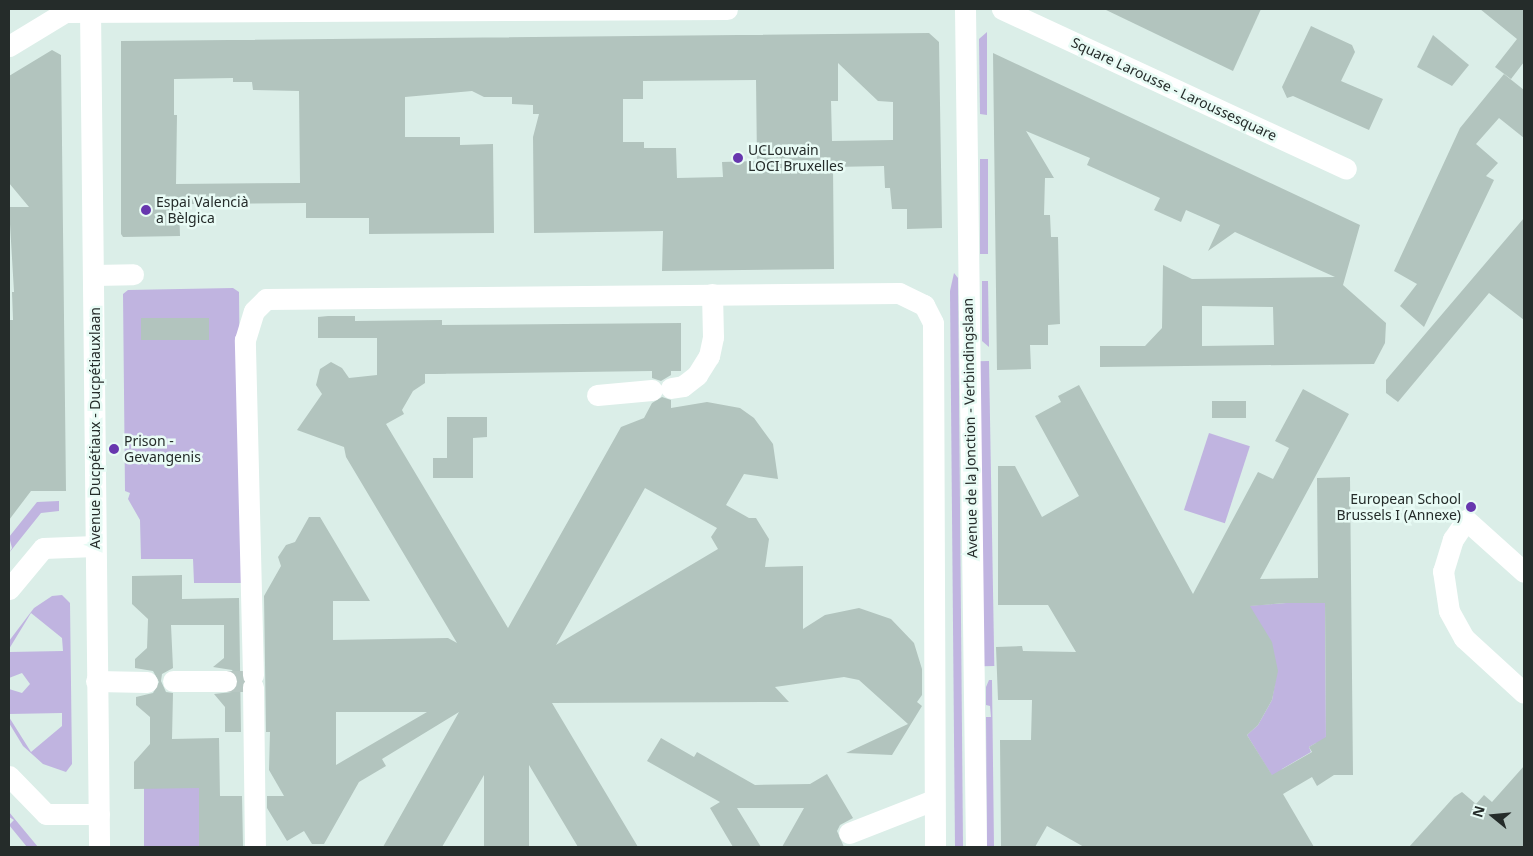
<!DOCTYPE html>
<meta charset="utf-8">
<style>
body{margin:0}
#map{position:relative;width:1533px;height:856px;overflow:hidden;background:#dbeee8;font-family:"Noto Sans",sans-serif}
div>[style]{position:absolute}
.green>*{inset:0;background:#c0b4e0;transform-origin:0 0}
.building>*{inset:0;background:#b2c4be;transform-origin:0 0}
.minor-tunnel>*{height:21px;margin-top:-10.5px;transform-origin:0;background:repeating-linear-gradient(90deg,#b7c7c2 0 21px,transparent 0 32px)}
.minor>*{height:21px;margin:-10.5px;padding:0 10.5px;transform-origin:10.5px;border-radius:10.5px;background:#fff}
.dots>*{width:14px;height:14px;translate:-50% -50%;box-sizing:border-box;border:2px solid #e8fbf5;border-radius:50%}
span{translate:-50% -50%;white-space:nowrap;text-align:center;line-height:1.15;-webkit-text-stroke:5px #e8fbf5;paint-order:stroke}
.street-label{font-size:14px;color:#252c2a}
.poi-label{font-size:14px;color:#252c2a}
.left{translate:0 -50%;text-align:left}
.right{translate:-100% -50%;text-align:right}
.frame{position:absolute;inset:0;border:10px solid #252c2a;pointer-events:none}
.north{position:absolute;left:1468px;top:791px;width:50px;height:50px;-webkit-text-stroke:4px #e8fbf5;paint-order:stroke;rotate:287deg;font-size:14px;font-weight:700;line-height:20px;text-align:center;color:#252c2a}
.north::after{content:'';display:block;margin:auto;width:18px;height:22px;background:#252c2a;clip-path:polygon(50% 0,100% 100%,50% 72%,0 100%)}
</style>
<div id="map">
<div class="green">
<div style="clip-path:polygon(987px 32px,987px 115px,980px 114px,979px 39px)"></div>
<div style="left:980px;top:159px;width:8px;height:95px"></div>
<div style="clip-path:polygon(954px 273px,958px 278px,963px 847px,955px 847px,950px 291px)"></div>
<div style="clip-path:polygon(982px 281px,988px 281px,989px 347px,982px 341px)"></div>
<div style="clip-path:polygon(233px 288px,239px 292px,242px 583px,194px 583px,193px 559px,141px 559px,140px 520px,128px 499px,130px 493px,125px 491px,123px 294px,128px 290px)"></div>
<div style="left:989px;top:361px;width:305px;height:11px;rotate:89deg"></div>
<div style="left:1209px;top:433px;width:43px;height:81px;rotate:18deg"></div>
<div style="clip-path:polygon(59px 501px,59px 511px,41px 513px,9px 553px,12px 548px,9px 537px,37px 502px)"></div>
<div style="clip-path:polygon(62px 595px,70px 603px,72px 764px,66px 772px,43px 764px,23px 746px,9px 723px,9px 717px,31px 752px,62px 726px,62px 713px,9px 714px,9px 689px,22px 693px,30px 684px,22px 673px,9px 678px,9px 652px,63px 651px,62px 638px,31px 613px,9px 649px,9px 641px,34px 608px,52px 596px)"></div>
<div style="clip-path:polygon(1286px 603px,1325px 603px,1326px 743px,1316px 743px,1309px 747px,1311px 752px,1282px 769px,1277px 784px,1247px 735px,1258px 725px,1272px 700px,1277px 671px,1246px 606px)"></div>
<div style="clip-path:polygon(989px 680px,992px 680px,994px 847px,987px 847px,986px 717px,991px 717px,990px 706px,986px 705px,986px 687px)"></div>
<div style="left:199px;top:787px;width:60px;height:55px;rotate:90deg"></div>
<div style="clip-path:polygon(9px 812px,38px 847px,27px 847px,9px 825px,14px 820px,9px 817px)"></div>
</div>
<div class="building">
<div style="clip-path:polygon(1104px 9px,1261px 9px,1233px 71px)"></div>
<div style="clip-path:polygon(1480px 9px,1524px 9px,1524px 62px,1511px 79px,1495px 67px,1517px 39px)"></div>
<div style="clip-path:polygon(1311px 26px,1352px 45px,1355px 52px,1341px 81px,1383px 99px,1369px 130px,1293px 96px,1287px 98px,1282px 87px)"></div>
<div style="clip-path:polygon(evenodd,929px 33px,939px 42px,942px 228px,907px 229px,907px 209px,892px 209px,890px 188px,885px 188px,884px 166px,833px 167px,834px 269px,662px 271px,663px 231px,534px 233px,533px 137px,539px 114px,533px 114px,533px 105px,512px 104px,512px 97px,484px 97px,472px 91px,405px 97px,405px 137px,460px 137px,460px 145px,493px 144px,494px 233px,369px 234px,369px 218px,306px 218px,306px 203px,179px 204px,180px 236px,123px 237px,121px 234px,121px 41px,929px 33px,838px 63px,878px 101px,893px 102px,893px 140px,832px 141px,831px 101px,838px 101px,838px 63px,929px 33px,233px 78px,233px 82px,252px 82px,253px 90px,299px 91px,300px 183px,176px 184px,177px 115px,174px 115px,174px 79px,233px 78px,929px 33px,756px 80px,757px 161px,722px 162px,723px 177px,677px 178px,676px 148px,644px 148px,644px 142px,623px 142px,623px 99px,643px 99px,643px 81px,756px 80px)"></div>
<div style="clip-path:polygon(1433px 35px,1469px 65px,1452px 86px,1417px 67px)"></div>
<div style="clip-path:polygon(52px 50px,61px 55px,66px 491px,31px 491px,9px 520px,9px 320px,13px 320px,12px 292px,14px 292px,9px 207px,29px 207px,9px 183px,9px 76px)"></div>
<div style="clip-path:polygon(evenodd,993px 53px,1360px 225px,1343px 285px,1386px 323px,1385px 343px,1374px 364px,1100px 367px,1100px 346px,1145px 346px,1162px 328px,1163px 265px,1192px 279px,1335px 277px,1235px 232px,1208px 251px,1220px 225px,1186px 210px,1181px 222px,1154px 210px,1160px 198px,1087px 165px,1090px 158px,1026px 131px,1054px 178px,1045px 178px,1044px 215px,1050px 215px,1051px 237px,1058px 237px,1060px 324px,1048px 325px,1048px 345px,1030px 345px,1031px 369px,997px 370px,993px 53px,1202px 306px,1273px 307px,1274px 345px,1202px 346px,1202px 306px)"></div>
<div style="clip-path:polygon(1504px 74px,1524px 90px,1524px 138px,1499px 118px,1476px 144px,1498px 163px,1486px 176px,1494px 180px,1424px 327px,1400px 306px,1417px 284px,1394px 271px,1460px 128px)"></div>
<div style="clip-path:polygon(1524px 218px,1524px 320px,1489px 293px,1398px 402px,1386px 393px,1386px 380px)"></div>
<div style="clip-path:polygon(evenodd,328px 316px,355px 316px,355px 321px,442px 320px,442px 325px,681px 323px,681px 371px,671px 371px,671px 375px,661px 381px,652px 378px,652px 371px,425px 374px,425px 383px,413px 391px,402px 410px,404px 414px,386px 424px,508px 628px,621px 427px,644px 418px,652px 403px,662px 397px,671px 400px,671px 408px,707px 402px,740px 408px,754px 418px,773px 444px,778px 479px,744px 474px,726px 505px,749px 518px,756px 518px,769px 539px,765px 567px,803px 566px,803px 629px,825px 615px,859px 608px,891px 619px,914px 643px,922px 669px,922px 695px,917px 702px,922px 706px,892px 755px,846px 753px,908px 724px,859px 680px,844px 677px,775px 687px,789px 702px,552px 703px,638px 847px,578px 847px,529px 765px,529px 847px,484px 847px,484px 775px,442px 847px,383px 847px,459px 712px,382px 759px,386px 766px,359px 782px,324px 844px,312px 844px,304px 831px,287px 841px,267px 808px,267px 796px,284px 796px,269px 770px,270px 732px,266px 732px,264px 596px,281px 566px,278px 557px,286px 545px,295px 542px,309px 517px,320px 517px,370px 601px,333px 601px,333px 640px,448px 638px,457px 643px,346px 457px,344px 447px,297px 430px,322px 394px,316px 385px,320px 369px,331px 362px,342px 368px,349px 378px,377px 375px,377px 338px,318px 338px,318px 317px,328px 316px,645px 488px,717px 528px,711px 537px,718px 549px,556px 645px,645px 488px,328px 316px,336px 712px,427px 712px,336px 765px,336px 712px)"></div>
<div style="left:209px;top:318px;width:22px;height:68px;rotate:90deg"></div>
<div style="clip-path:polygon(evenodd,1079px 385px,1193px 594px,1258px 472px,1273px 479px,1289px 448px,1275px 441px,1303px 389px,1349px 414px,1260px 579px,1318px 578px,1317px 478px,1350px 477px,1353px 775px,1334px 775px,1317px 786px,1312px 777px,1283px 794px,1314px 847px,1084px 847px,1047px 826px,1035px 847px,1001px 847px,1000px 740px,1031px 740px,1032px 700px,998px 700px,996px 647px,1022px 646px,1023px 651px,1076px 652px,1048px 605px,998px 605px,998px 466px,1015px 466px,1042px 517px,1079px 496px,1035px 416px,1061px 402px,1058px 396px,1079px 385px,1286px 603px,1325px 603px,1326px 737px,1309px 747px,1312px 752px,1272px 775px,1247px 735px,1258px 725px,1272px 700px,1278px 671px,1272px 642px,1250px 606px,1286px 603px)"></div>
<div style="left:1212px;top:401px;width:34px;height:17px"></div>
<div style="clip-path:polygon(447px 417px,487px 417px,487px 437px,473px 438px,473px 478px,433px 478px,433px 458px,447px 458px)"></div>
<div style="clip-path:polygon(182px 575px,182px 599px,239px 598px,241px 732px,225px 732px,225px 707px,214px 694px,232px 692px,238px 681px,232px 670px,213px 667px,224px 658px,224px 625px,171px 625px,173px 668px,162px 674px,161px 681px,166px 692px,173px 693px,172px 739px,219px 738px,220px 796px,242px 796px,243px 847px,199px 847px,199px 788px,134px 789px,134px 762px,150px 744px,150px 717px,136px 705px,136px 697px,153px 693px,159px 682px,153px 671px,135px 668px,135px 659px,147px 648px,148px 619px,132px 604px,132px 576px)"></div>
<div style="clip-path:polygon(661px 738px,694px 757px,697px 752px,755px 785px,810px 784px,827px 774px,853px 818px,840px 825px,837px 831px,844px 847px,782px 847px,804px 808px,737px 808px,761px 847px,733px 847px,710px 808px,720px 802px,647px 761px)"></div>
<div style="clip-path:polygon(1524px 766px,1524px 847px,1409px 847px,1454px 797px,1462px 792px,1476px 804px,1484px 795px,1492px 802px)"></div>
</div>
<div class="minor-tunnel">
<div style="left:226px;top:681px;width:27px"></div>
</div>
<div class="minor">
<div style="left:90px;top:9px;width:838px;rotate:89.38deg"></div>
<div style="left:965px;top:9px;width:838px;rotate:89.25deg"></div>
<div style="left:1002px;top:9px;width:379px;rotate:24.9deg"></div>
<div style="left:9px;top:46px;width:66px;rotate:-31.3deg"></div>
<div style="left:65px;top:12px;width:662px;rotate:-0.26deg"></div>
<div style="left:94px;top:275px;width:39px;rotate:-1deg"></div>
<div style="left:671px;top:388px;width:12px;rotate:-9deg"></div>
<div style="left:683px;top:386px;width:18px;rotate:-38deg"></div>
<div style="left:697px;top:375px;width:22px;rotate:-58deg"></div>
<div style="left:709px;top:356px;width:19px;rotate:-78deg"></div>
<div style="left:713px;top:337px;width:43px;rotate:-91.3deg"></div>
<div style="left:597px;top:395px;width:55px;rotate:-5.2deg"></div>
<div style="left:1524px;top:572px;width:78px;rotate:-138.1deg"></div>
<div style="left:1466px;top:520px;width:23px;rotate:124deg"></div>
<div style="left:1453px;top:539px;width:34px;rotate:107deg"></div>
<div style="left:1443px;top:571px;width:40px;rotate:81.5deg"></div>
<div style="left:1449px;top:611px;width:31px;rotate:61deg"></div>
<div style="left:1464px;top:638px;width:81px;rotate:42.5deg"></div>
<div style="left:9px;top:589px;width:53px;rotate:-50.3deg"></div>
<div style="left:43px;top:548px;width:52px;rotate:-2.2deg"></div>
<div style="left:253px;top:675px;width:335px;rotate:-91.4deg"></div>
<div style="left:245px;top:340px;width:30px;rotate:-73deg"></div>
<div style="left:254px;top:311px;width:17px;rotate:-45deg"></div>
<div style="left:266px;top:299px;width:633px;rotate:-0.54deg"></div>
<div style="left:899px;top:293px;width:28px;rotate:26deg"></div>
<div style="left:924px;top:305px;width:20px;rotate:63deg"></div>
<div style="left:933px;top:323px;width:524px;rotate:89.78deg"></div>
<div style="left:96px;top:681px;width:51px;rotate:1.1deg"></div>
<div style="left:173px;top:681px;width:53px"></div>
<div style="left:253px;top:687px;width:160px;rotate:89.3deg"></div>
<div style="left:9px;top:776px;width:53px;rotate:45.8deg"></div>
<div style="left:46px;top:814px;width:53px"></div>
<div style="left:849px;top:833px;width:90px;rotate:-21.4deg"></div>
</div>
<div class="dots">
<div style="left:738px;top:158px;background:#6737ae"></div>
<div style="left:146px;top:210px;background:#6737ae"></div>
<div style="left:114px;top:449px;background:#6737ae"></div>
<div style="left:1471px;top:507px;background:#6737ae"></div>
</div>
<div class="street-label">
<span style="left:1174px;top:89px;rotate:25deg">Square Larousse - Laroussesquare</span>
<span style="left:95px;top:428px;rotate:-90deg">Avenue Ducpétiaux - Ducpétiauxlaan</span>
<span style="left:970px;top:428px;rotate:-91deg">Avenue de la Jonction - Verbindingslaan</span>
</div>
<div class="poi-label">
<span class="left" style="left:748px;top:158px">UCLouvain<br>LOCI Bruxelles</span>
<span class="left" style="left:156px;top:210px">Espai Valencià<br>a Bèlgica</span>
<span class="left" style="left:124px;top:449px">Prison -<br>Gevangenis</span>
<span class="right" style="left:1461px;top:507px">European School<br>Brussels I (Annexe)</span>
</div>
<div class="frame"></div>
<div class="north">N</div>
</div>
